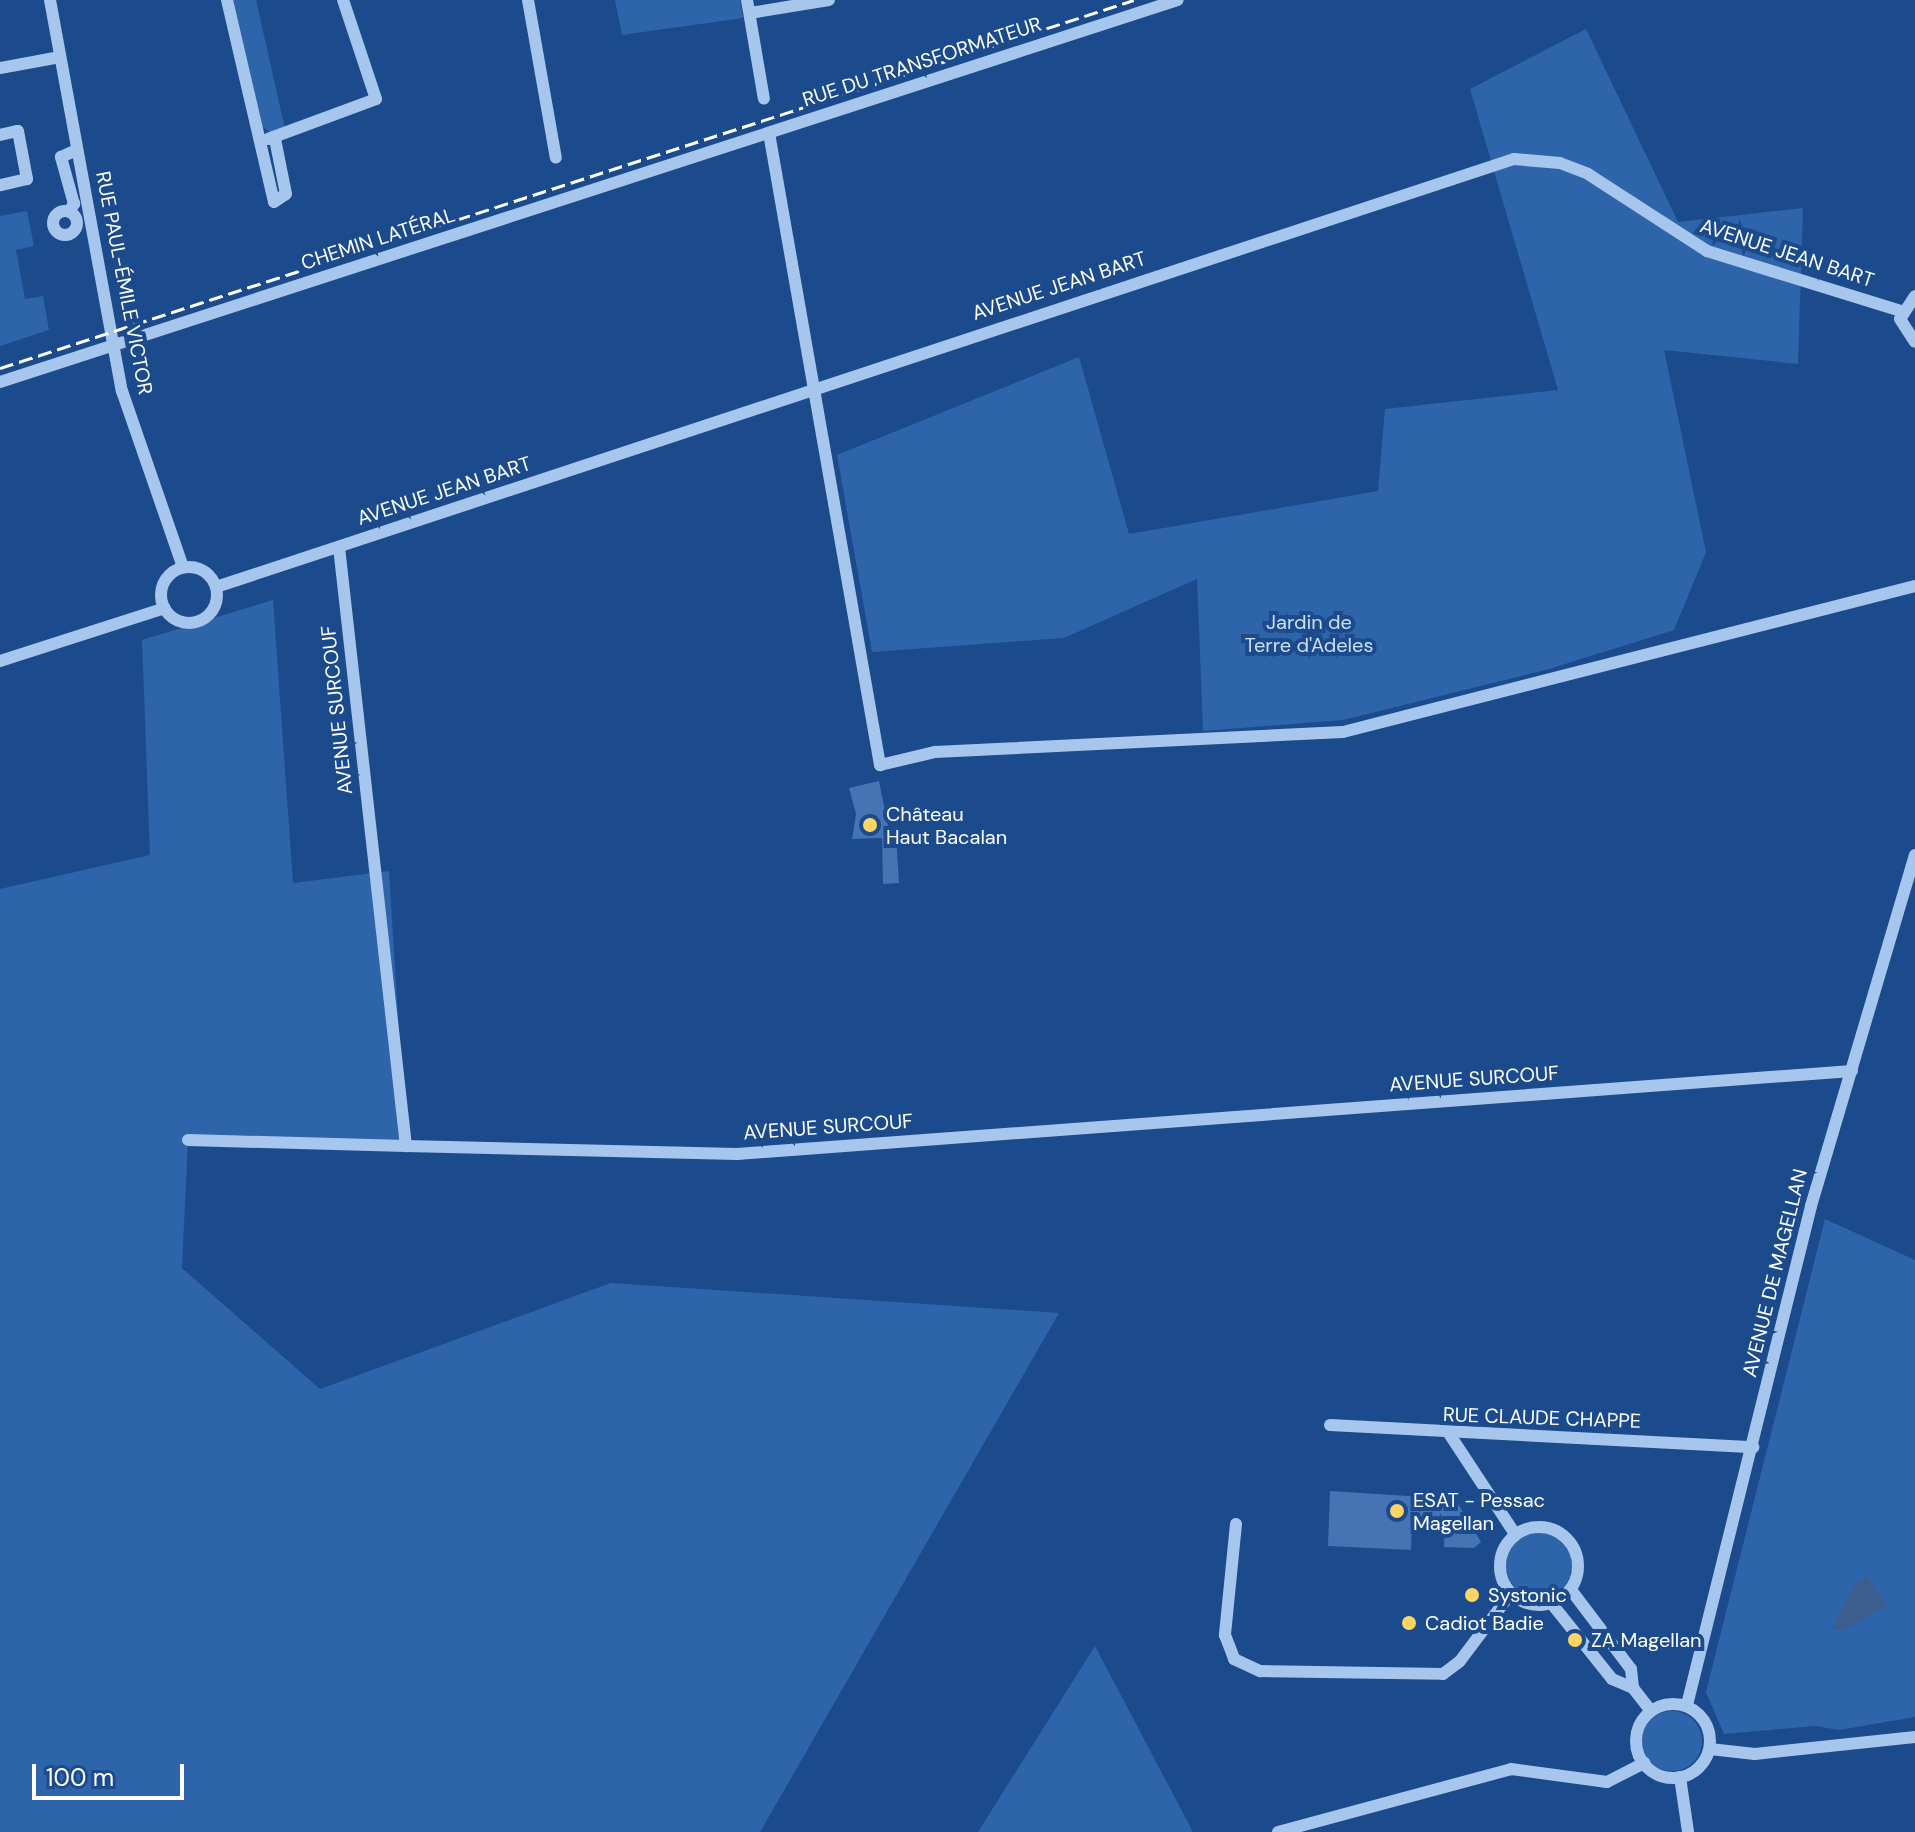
<!DOCTYPE html>
<meta charset="utf-8">
<style>
body{margin:0}
#map{position:relative;width:1915px;height:1832px;overflow:hidden;background:#1b4b8c;font-family:"DM Sans",sans-serif}
div>[style]{position:absolute}
.green>*{inset:0;background:#2e64aa}
.round{border-radius:50%}
.water>*{inset:0;background:#3c5e8e}
.building>*{inset:0;background:#4474b4}
.minor>*{height:12px;margin:-6px;padding:0 6px;transform-origin:6px;border-radius:6px;background:#a7c6ed}
.minor>.ring{margin:-6px;padding:0;box-sizing:content-box;background:none;border:12px solid #a7c6ed;border-radius:50%}
.rail>*{height:3px;margin-top:-1.5px;transform-origin:0;background:repeating-linear-gradient(90deg,#fff 0 14px,transparent 0 20px)}
.dots>*{width:22px;height:22px;translate:-50% -50%;box-sizing:border-box;border:4px solid #1b4b8c;border-radius:50%}
span{translate:-50% -50%;white-space:nowrap;text-align:center;line-height:1.15;-webkit-text-stroke:8px #1b4b8c;paint-order:stroke}
.street-label{font-size:20px;color:#fff}
.park-label{font-size:20px;color:#cde0f9}
.poi-label{font-size:20px;color:#fff}
.left{translate:0 -50%;text-align:left}
.scale{position:absolute;left:32px;top:1764px;width:152px;height:36px;box-sizing:border-box;border:4px solid #fff;border-top:0;padding-left:10px;font-size:24px;line-height:28px;white-space:nowrap;color:#fff;-webkit-text-stroke:6px #1b4b8c;paint-order:stroke}
</style>
<div id="map">
<div class="green">
<div style="clip-path:polygon(232px 0,256px 0,285px 129px,270px 132px,260px 125px)"></div>
<div style="clip-path:polygon(615px 0,740px 0,743px 18px,622px 35px)"></div>
<div style="clip-path:polygon(1586px 29px,1678px 222px,1803px 208px,1798px 364px,1664px 350px,1706px 552px,1674px 630px,1549px 669px,1343px 720px,1203px 731px,1197px 579px,1064px 638px,872px 652px,837px 455px,1079px 357px,1129px 534px,1378px 491px,1385px 409px,1558px 390px,1470px 89px)"></div>
<div style="clip-path:polygon(27px 211px,34px 246px,16px 250px,25px 299px,43px 296px,49px 330px,0 346px,0 216px)"></div>
<div style="clip-path:polygon(273px 600px,293px 883px,389px 871px,406px 1146px,188px 1140px,182px 1268px,320px 1389px,611px 1283px,1059px 1313px,760px 1832px,0 1832px,0 889px,150px 855px,142px 640px)"></div>
<div style="clip-path:polygon(1825px 1219px,1915px 1260px,1915px 1717px,1839px 1730px,1815px 1726px,1724px 1734px,1706px 1692px)"></div>
<div class="round" style="left:1506px;top:1532px;width:66px;height:66px"></div>
<div style="clip-path:polygon(1095px 1646px,1193px 1832px,978px 1832px)"></div>
<div class="round" style="left:1642px;top:1711px;width:60px;height:60px"></div>
</div>
<div class="water">
<div style="clip-path:polygon(1867px 1576px,1887px 1605px,1844px 1630px,1831px 1630px,1854px 1585px)"></div>
</div>
<div class="building">
<div style="clip-path:polygon(879px 781px,890px 836px,896px 836px,899px 883px,883px 884px,882px 838px,852px 839px,856px 814px,849px 788px)"></div>
<div style="clip-path:polygon(1330px 1491px,1455px 1499px,1481px 1542px,1474px 1548px,1444px 1547px,1445px 1524px,1412px 1523px,1411px 1550px,1328px 1546px)"></div>
</div>
<div class="minor">
<div style="left:50px;top:0;width:398px;rotate:79.6deg"></div>
<div style="left:122px;top:391px;width:186px;rotate:70.9deg"></div>
<div style="left:227px;top:0;width:207px;rotate:76.9deg"></div>
<div style="left:274px;top:202px;width:14px;rotate:-34deg"></div>
<div style="left:286px;top:194px;width:56px;rotate:-101.3deg"></div>
<div style="left:528px;top:0;width:160px;rotate:80deg"></div>
<div style="left:747px;top:0;width:100px;rotate:80.3deg"></div>
<div style="left:750px;top:13px;width:80px;rotate:-9.3deg"></div>
<div style="left:0;top:68px;width:61px;rotate:-10.4deg"></div>
<div style="left:769px;top:133px;width:642px;rotate:80.04deg"></div>
<div style="left:880px;top:765px;width:57px;rotate:-13.3deg"></div>
<div style="left:935px;top:752px;width:408px;rotate:-2.8deg"></div>
<div style="left:1343px;top:732px;width:590px;rotate:-14.32deg"></div>
<div style="left:0;top:135px;width:18px;rotate:-13deg"></div>
<div style="left:18px;top:131px;width:49px;rotate:79.4deg"></div>
<div style="left:27px;top:179px;width:28px;rotate:167deg"></div>
<div style="left:268px;top:139px;width:115px;rotate:-20.3deg"></div>
<div style="left:376px;top:99px;width:104px;rotate:-108.4deg"></div>
<div class="ring" style="left:53px;top:211px;width:12px;height:12px"></div>
<div style="left:69px;top:211px;width:9px;rotate:-54deg"></div>
<div style="left:74px;top:204px;width:49px;rotate:-105.5deg"></div>
<div style="left:61px;top:157px;width:17px;rotate:-24deg"></div>
<div style="left:1915px;top:296px;width:27px;rotate:123deg"></div>
<div style="left:1900px;top:319px;width:27px;rotate:57deg"></div>
<div style="left:0;top:382px;width:1238px;rotate:-17.97deg"></div>
<div style="left:339px;top:547px;width:603px;rotate:83.62deg"></div>
<div style="left:406px;top:1146px;width:331px;rotate:1.4deg"></div>
<div style="left:737px;top:1154px;width:1118px;rotate:-4.26deg"></div>
<div class="ring" style="left:161px;top:567px;width:44px;height:44px"></div>
<div style="left:216px;top:587px;width:1367px;rotate:-18.25deg"></div>
<div style="left:1514px;top:159px;width:46px;rotate:5deg"></div>
<div style="left:1560px;top:163px;width:30px;rotate:21deg"></div>
<div style="left:1588px;top:174px;width:142px;rotate:32.9deg"></div>
<div style="left:1707px;top:251px;width:203px;rotate:17.2deg"></div>
<div style="left:0;top:661px;width:173px;rotate:-17.8deg"></div>
<div style="left:188px;top:1140px;width:218px;rotate:1.6deg"></div>
<div style="left:1330px;top:1425px;width:424px;rotate:3deg"></div>
<div style="left:1450px;top:1435px;width:118px;rotate:56.7deg"></div>
<div style="left:1236px;top:1524px;width:112px;rotate:95.7deg"></div>
<div style="left:1225px;top:1635px;width:26px;rotate:69deg"></div>
<div style="left:1234px;top:1659px;width:29px;rotate:25deg"></div>
<div style="left:1260px;top:1671px;width:183px;rotate:0.9deg"></div>
<div style="left:1443px;top:1674px;width:21px;rotate:-37deg"></div>
<div style="left:1460px;top:1661px;width:85px;rotate:-53.1deg"></div>
<div class="ring" style="left:1500px;top:1527px;width:66px;height:66px"></div>
<div style="left:1571px;top:1590px;width:99px;rotate:52.8deg"></div>
<div style="left:1631px;top:1669px;width:19px;rotate:84deg"></div>
<div style="left:1552px;top:1604px;width:96px;rotate:51.3deg"></div>
<div style="left:1612px;top:1679px;width:23px;rotate:23deg"></div>
<div style="left:1633px;top:1688px;width:28px;rotate:52deg"></div>
<div class="ring" style="left:1636px;top:1704px;width:62px;height:62px"></div>
<div style="left:1687px;top:1705px;width:514px;rotate:-76.04deg"></div>
<div style="left:1811px;top:1206px;width:366px;rotate:-73.5deg"></div>
<div style="left:1710px;top:1749px;width:45px;rotate:6.3deg"></div>
<div style="left:1755px;top:1754px;width:161px;rotate:-6.1deg"></div>
<div style="left:1680px;top:1777px;width:56px;rotate:81.7deg"></div>
<div style="left:1278px;top:1832px;width:241px;rotate:-15.1deg"></div>
<div style="left:1511px;top:1769px;width:97px;rotate:7.7deg"></div>
<div style="left:1607px;top:1782px;width:42px;rotate:-27.2deg"></div>
</div>
<div class="rail">
<div style="left:0;top:368px;width:1192px;rotate:-17.98deg"></div>
</div>
<div class="dots">
<div style="left:870px;top:825px;background:#fed464"></div>
<div style="left:1397px;top:1511px;background:#fed464"></div>
<div style="left:1472px;top:1595px;background:#fed464"></div>
<div style="left:1409px;top:1623px;background:#fed464"></div>
<div style="left:1575px;top:1640px;background:#fed464"></div>
</div>
<div class="street-label">
<span style="left:922px;top:62px;rotate:-18deg">RUE DU TRANSFORMATEUR</span>
<span style="left:378px;top:239px;rotate:-18deg">CHEMIN LATÉRAL</span>
<span style="left:1787px;top:253px;rotate:18deg">AVENUE JEAN BART</span>
<span style="left:124px;top:283px;rotate:79deg">RUE PAUL-ÉMILE VICTOR</span>
<span style="left:1059px;top:286px;rotate:-18deg">AVENUE JEAN BART</span>
<span style="left:444px;top:491px;rotate:-18deg">AVENUE JEAN BART</span>
<span style="left:337px;top:710px;rotate:-96deg">AVENUE SURCOUF</span>
<span style="left:1474px;top:1079px;rotate:-4deg">AVENUE SURCOUF</span>
<span style="left:828px;top:1127px;rotate:-4deg">AVENUE SURCOUF</span>
<span style="left:1775px;top:1273px;rotate:-76deg">AVENUE DE MAGELLAN</span>
<span style="left:1542px;top:1418px;rotate:2deg">RUE CLAUDE CHAPPE</span>
</div>
<div class="park-label">
<span style="left:1309px;top:634px">Jardin de<br>Terre d'Adeles</span>
</div>
<div class="poi-label">
<span class="left" style="left:886px;top:826px">Château<br>Haut Bacalan</span>
<span class="left" style="left:1413px;top:1512px">ESAT - Pessac<br>Magellan</span>
<span class="left" style="left:1488px;top:1595px">Systonic</span>
<span class="left" style="left:1425px;top:1623px">Cadiot Badie</span>
<span class="left" style="left:1591px;top:1640px">ZA Magellan</span>
</div>
<div class="scale">100 m</div>
</div>
